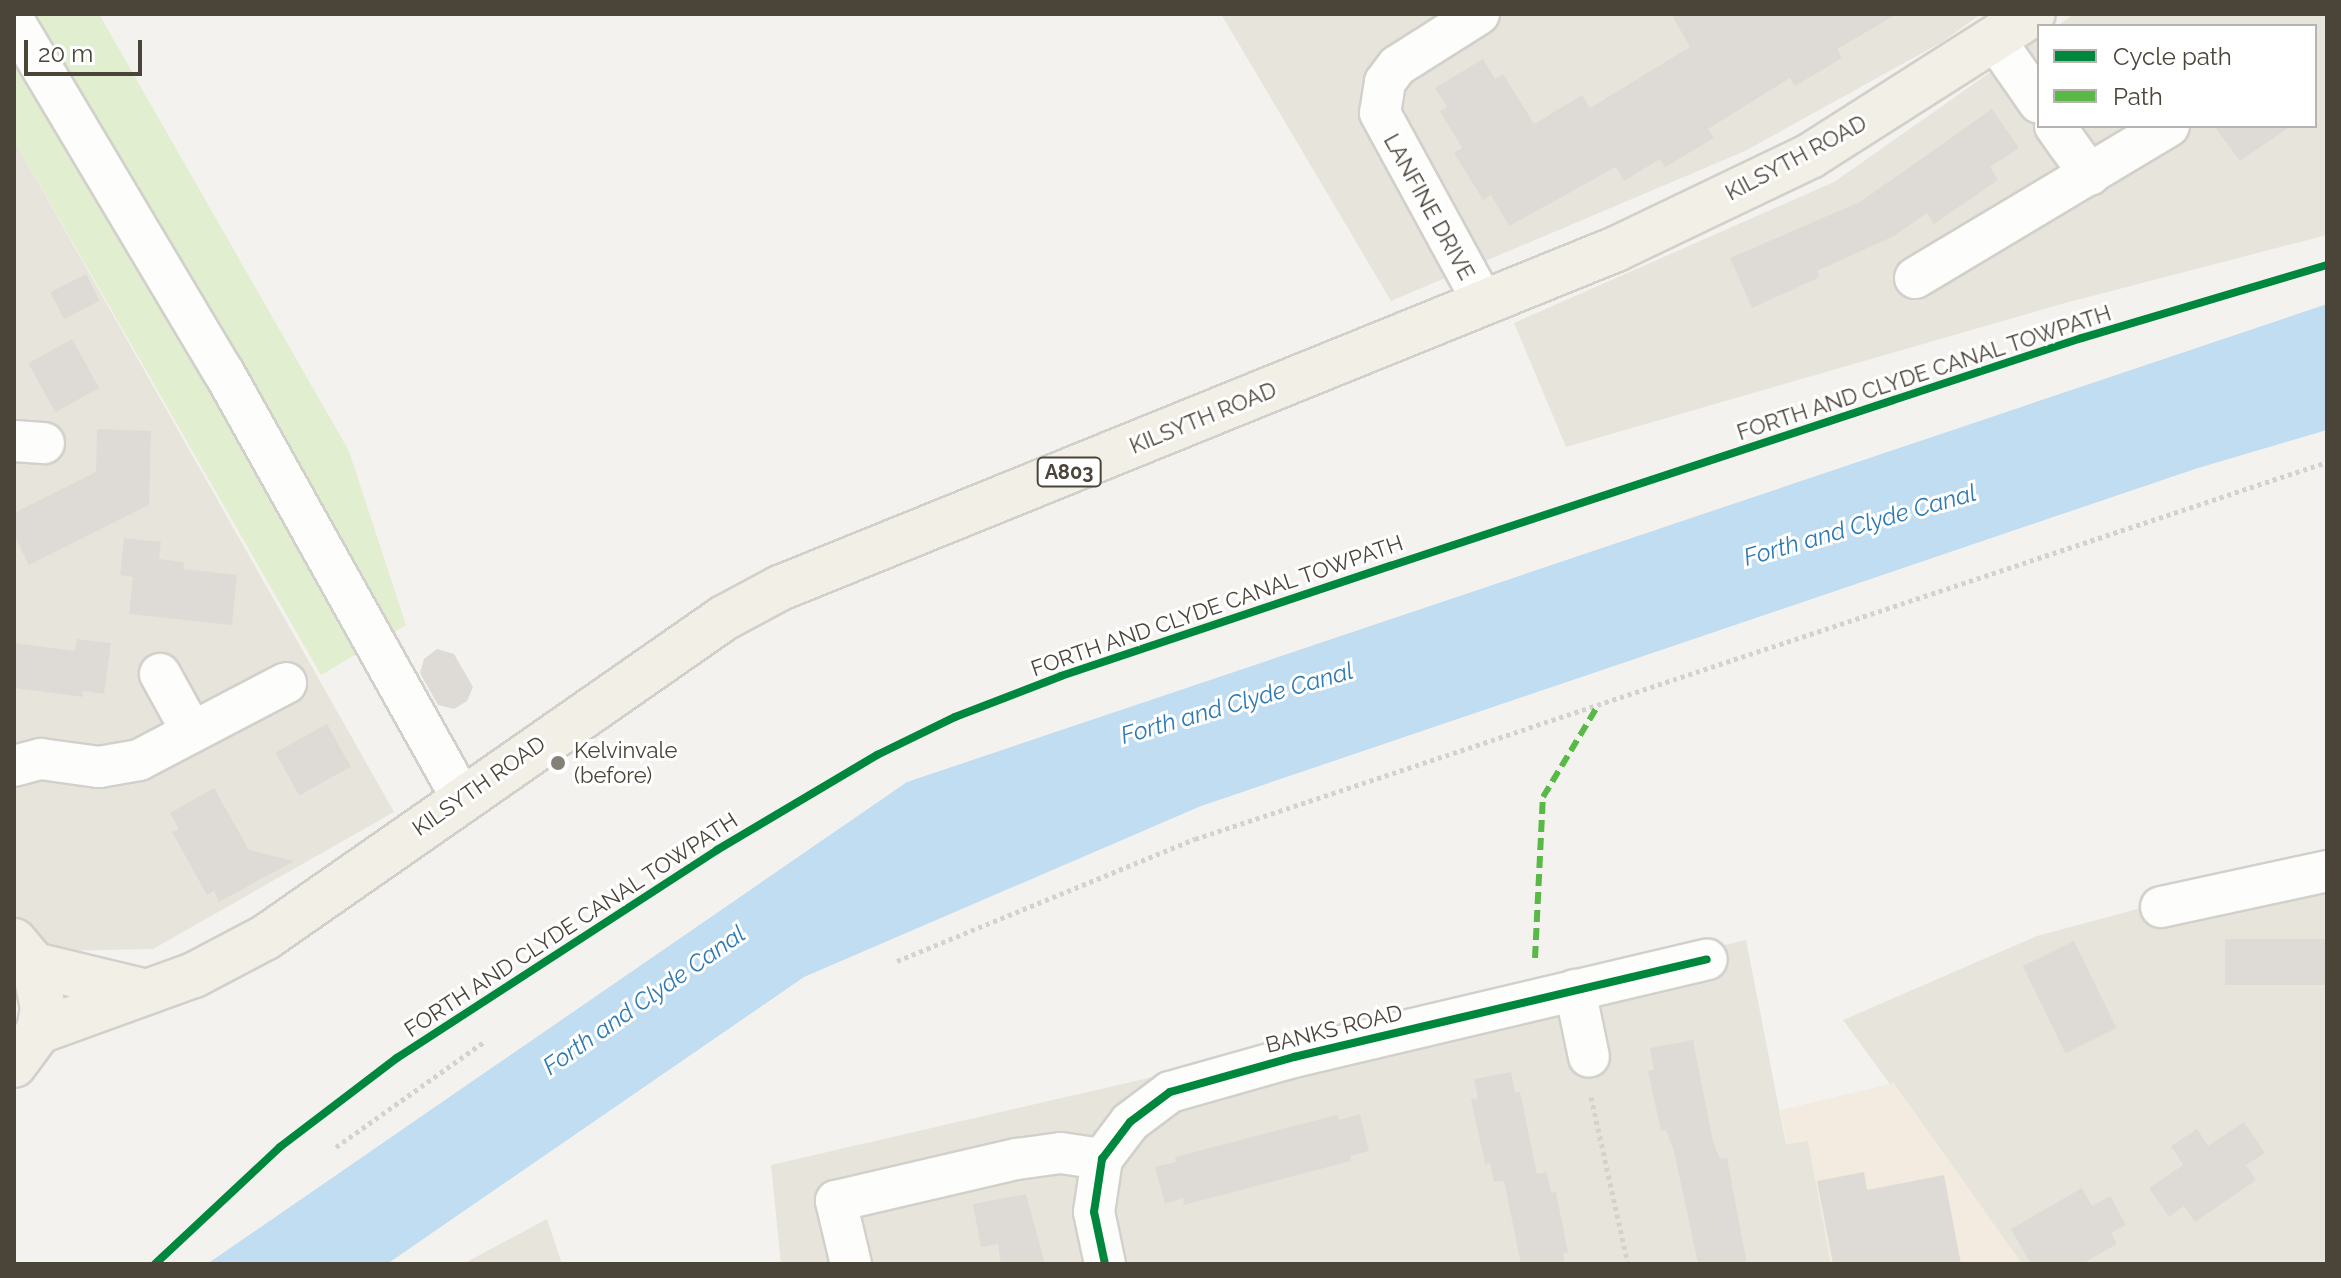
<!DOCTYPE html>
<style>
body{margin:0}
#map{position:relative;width:2341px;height:1278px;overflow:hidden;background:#f4f2ee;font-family:Raleway,sans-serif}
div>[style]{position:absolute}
.residential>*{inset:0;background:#e7e4dc}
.commercial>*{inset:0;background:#f3ebdf}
.green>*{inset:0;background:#e1eecf}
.water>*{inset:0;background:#c0ddf1}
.building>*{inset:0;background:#dedbd6;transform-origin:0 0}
.path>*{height:5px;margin-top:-2.5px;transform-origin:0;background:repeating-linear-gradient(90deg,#d3d2cc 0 4px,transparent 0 8px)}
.roads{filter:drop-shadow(2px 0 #d2d0cb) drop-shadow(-2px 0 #d2d0cb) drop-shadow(0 2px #d2d0cb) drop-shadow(0 -2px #d2d0cb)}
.minor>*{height:40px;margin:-20px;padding:0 20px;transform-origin:20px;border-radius:20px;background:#fdfdfc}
.major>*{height:44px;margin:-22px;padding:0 22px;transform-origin:22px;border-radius:22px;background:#f2efe6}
.quiet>*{height:6px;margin-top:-3px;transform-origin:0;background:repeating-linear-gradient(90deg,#58b947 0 12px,transparent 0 18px)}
.cycleway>*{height:8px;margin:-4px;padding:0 4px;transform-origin:4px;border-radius:4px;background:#00873e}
.dots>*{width:22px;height:22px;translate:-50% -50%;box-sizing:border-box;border:4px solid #fff;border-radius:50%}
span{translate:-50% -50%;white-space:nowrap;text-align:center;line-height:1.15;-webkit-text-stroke:6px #fff;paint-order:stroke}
.shield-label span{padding:2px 6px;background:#fff;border:2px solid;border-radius:6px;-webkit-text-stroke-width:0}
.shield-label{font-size:20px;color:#4b4439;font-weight:700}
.street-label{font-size:22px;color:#4b4439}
.poi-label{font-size:22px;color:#4b4439}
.left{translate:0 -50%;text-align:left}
.water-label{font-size:24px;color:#2e7ab2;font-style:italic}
.frame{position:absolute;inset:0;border:16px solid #4b4439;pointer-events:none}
.legend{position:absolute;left:2037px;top:24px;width:280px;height:104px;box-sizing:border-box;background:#fff;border:2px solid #b7b4b0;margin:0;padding:10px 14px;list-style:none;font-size:24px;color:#4b4439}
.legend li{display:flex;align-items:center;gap:16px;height:40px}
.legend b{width:40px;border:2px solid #b7b4b0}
.scale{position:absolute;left:24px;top:40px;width:118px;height:36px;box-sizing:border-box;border:4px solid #4b4439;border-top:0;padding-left:10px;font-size:24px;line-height:28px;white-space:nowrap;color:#4b4439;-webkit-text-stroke:6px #fff;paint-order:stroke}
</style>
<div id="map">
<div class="residential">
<div style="clip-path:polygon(1221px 14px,1981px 14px,1942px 42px,1745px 151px,1391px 301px)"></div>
<div style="clip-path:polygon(2074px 14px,2327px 14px,2327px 235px,2065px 303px,1566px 447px,1514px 323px,1834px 182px,2039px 38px,2039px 126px,2315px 126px,2315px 26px,2057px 26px)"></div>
<div style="clip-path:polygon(14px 140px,394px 812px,153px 949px,14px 952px)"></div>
<div style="clip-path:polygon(2327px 858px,2327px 1264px,2022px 1264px,1843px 1020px,2037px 936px)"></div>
<div style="clip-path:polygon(1746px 940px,1786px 1144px,1808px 1140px,1831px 1264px,781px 1264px,771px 1165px)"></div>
<div style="clip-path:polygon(547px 1219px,562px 1264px,463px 1264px)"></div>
</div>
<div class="commercial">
<div style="clip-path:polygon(1894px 1083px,2022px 1264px,1831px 1264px,1808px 1141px,1787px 1144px,1780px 1110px)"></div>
</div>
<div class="green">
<div style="clip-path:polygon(14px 14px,99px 14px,349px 451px,406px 625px,321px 675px,14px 140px)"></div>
</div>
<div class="water">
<div style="clip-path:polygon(2327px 304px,2327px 430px,2198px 468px,1201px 806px,804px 977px,387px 1264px,207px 1264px,907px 782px)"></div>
</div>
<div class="building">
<div style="clip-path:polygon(1671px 14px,1897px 14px,1837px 49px,1842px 58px,1795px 86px,1790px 78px,1708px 129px,1714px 138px,1665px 167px,1660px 159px,1624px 181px,1616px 167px,1509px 226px,1491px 195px,1483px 200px,1454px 153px,1462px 148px,1440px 111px,1447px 107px,1435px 88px,1483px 59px,1495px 79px,1503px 74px,1534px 124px,1582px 95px,1590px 108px,1690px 47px)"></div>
<div style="clip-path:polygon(1992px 109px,2019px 148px,1990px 167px,1998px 180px,1934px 224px,1927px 213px,1894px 236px,1817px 271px,1820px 277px,1752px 308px,1730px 258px,1860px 202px)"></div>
<div style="clip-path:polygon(2214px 126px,2291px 126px,2240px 161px)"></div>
<div style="left:86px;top:274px;width:30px;height:40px;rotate:63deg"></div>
<div style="left:72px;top:339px;width:56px;height:50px;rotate:61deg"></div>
<div style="clip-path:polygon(97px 429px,151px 431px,149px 505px,29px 565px,14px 535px,14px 513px,96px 472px)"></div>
<div style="clip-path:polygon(124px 538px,161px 542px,159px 559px,184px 562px,183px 569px,237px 575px,232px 625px,129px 614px,133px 577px,120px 575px)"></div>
<div style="clip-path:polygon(77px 639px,111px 643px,104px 694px,83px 691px,83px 697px,14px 688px,14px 643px,75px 651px)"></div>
<div style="clip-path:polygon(437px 649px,454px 654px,473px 687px,467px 701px,454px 709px,438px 705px,420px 673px,424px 659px)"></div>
<div style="left:327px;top:724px;width:49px;height:59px;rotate:61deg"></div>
<div style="clip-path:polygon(214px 788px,249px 850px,294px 861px,219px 902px,214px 891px,207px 895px,172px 832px,179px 829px,170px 813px)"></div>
<div style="left:2327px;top:939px;width:46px;height:102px;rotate:90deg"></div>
<div style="left:2074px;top:941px;width:97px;height:57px;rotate:64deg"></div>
<div style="clip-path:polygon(1693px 1040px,1713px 1142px,1720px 1159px,1727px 1158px,1747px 1264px,1698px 1264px,1674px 1151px,1666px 1130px,1661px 1131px,1648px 1071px,1654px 1070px,1650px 1048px)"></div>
<div style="clip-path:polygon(1511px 1072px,1515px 1093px,1520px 1092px,1537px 1174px,1547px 1172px,1551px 1193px,1556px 1192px,1568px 1252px,1563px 1254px,1565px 1264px,1521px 1264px,1504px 1181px,1494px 1182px,1490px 1163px,1485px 1164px,1471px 1099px,1478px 1098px,1474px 1079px)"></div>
<div style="clip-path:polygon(1360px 1114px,1369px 1151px,1350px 1156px,1351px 1161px,1184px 1205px,1183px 1198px,1165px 1204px,1155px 1167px,1176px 1162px,1175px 1157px,1337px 1115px,1339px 1120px)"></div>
<div style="clip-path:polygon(2244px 1122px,2265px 1153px,2246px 1165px,2256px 1180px,2195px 1222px,2184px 1206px,2169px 1217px,2149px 1188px,2183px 1165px,2171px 1146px,2197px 1129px,2208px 1146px)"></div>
<div style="clip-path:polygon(1864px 1172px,1867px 1190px,1944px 1175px,1961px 1264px,1833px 1264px,1817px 1181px)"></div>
<div style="clip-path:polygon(2082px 1188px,2092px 1206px,2110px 1196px,2126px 1225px,2111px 1233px,2117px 1244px,2082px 1264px,2031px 1264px,2011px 1229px)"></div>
<div style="clip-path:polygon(1026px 1194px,1045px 1264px,1001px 1264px,998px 1244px,981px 1247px,973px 1204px)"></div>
</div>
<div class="path">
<div style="left:897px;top:961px;width:322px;rotate:-22.3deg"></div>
<div style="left:1195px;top:839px;width:1193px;rotate:-18.42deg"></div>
<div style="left:1591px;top:1097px;width:171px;rotate:77.5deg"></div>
<div style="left:336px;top:1147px;width:181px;rotate:-35.4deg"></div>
</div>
<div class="roads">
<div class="minor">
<div style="left:1479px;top:14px;width:97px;rotate:147.6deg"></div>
<div style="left:1397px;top:66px;width:20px;rotate:127deg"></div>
<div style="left:1385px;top:82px;width:31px;rotate:99deg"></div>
<div style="left:1380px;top:113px;width:217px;rotate:61.4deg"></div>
<div style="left:14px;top:21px;width:408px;rotate:59.2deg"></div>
<div style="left:223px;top:371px;width:488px;rotate:60.8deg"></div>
<div style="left:1996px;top:41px;width:75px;rotate:55.3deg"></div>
<div style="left:2055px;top:126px;width:60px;rotate:54.5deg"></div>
<div style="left:1915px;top:278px;width:296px;rotate:-30.9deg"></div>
<div style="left:14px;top:441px;width:30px;rotate:4deg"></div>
<div style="left:160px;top:674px;width:66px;rotate:61.1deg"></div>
<div style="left:14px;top:766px;width:28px;rotate:-15deg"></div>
<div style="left:41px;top:759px;width:59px;rotate:7.9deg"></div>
<div style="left:99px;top:767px;width:41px;rotate:-9.9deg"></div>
<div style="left:139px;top:760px;width:166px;rotate:-27.6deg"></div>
<div style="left:2161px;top:907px;width:170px;rotate:-12.2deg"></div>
<div style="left:1575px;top:990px;width:68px;rotate:78.2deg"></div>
<div style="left:851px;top:1264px;width:65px;rotate:-103.4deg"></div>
<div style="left:836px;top:1201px;width:186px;rotate:-13.1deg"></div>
<div style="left:1017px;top:1159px;width:44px;rotate:-7.8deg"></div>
<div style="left:1061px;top:1153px;width:41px;rotate:8.3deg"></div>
<div style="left:1105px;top:1264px;width:53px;rotate:-101.9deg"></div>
<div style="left:1094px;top:1212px;width:54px;rotate:-81.4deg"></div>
<div style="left:1102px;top:1159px;width:46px;rotate:-52.9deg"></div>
<div style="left:1130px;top:1122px;width:50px;rotate:-36.9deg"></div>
<div style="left:1170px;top:1092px;width:129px;rotate:-15.8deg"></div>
<div style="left:1294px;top:1057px;width:424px;rotate:-13.3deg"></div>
</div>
<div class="major">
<div style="left:14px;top:941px;width:31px;rotate:50deg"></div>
<div style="left:34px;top:965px;width:44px;rotate:78.2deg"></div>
<div style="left:43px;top:1008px;width:23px;rotate:100deg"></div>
<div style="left:39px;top:1031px;width:42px;rotate:126.3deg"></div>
<div style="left:34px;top:965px;width:108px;rotate:13.4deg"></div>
<div style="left:39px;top:1031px;width:165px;rotate:-19.9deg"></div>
<div style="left:194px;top:975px;width:81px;rotate:-27.8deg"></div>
<div style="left:266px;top:937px;width:558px;rotate:-34.86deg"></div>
<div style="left:724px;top:618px;width:64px;rotate:-28.2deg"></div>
<div style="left:780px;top:588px;width:902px;rotate:-22.07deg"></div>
<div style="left:1616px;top:249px;width:215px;rotate:-25.6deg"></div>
<div style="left:1810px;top:156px;width:264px;rotate:-32.5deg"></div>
</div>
</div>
<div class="quiet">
<div style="left:1535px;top:958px;width:161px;rotate:-87.2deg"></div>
<div style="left:1543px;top:797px;width:105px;rotate:-59deg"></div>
</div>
<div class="cycleway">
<div style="left:155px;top:1264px;width:171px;rotate:-43.1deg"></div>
<div style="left:280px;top:1147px;width:147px;rotate:-37.3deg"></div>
<div style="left:397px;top:1058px;width:382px;rotate:-33deg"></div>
<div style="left:717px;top:850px;width:186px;rotate:-30.7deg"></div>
<div style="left:877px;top:755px;width:87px;rotate:-26deg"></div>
<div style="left:955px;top:717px;width:114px;rotate:-21.1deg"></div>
<div style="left:1061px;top:676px;width:347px;rotate:-18.5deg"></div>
<div style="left:1390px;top:566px;width:729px;rotate:-18.24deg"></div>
<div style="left:2082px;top:338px;width:256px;rotate:-16.6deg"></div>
<div style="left:1105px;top:1264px;width:53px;rotate:-101.9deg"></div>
<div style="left:1094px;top:1212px;width:54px;rotate:-81.4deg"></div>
<div style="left:1102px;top:1159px;width:46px;rotate:-52.9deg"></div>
<div style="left:1130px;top:1122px;width:50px;rotate:-36.9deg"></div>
<div style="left:1170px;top:1092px;width:129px;rotate:-15.8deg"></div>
<div style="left:1294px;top:1057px;width:424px;rotate:-13.3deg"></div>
</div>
<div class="dots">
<div style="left:558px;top:763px;background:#868178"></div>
</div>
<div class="shield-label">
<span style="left:1069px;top:472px">A803</span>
</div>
<div class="street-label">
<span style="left:1796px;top:158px;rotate:-28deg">KILSYTH ROAD</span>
<span style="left:1429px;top:207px;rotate:61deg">LANFINE DRIVE</span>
<span style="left:1924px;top:373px;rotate:-18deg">FORTH AND CLYDE CANAL TOWPATH</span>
<span style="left:1203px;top:418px;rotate:-22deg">KILSYTH ROAD</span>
<span style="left:1217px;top:606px;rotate:-19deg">FORTH AND CLYDE CANAL TOWPATH</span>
<span style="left:479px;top:786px;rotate:-35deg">KILSYTH ROAD</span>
<span style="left:571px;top:925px;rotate:-33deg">FORTH AND CLYDE CANAL TOWPATH</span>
<span style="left:1334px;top:1029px;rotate:-14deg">BANKS ROAD</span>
</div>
<div class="poi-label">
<span class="left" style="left:574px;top:763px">Kelvinvale<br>(before)</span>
</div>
<div class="water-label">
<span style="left:1860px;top:525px;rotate:-16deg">Forth and Clyde Canal</span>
<span style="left:1237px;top:703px;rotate:-16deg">Forth and Clyde Canal</span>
<span style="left:644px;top:1000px;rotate:-35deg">Forth and Clyde Canal</span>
</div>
<div class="frame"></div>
<ul class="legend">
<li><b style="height:10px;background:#00873e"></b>Cycle path</li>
<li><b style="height:10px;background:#58b947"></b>Path</li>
</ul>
<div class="scale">20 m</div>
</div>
